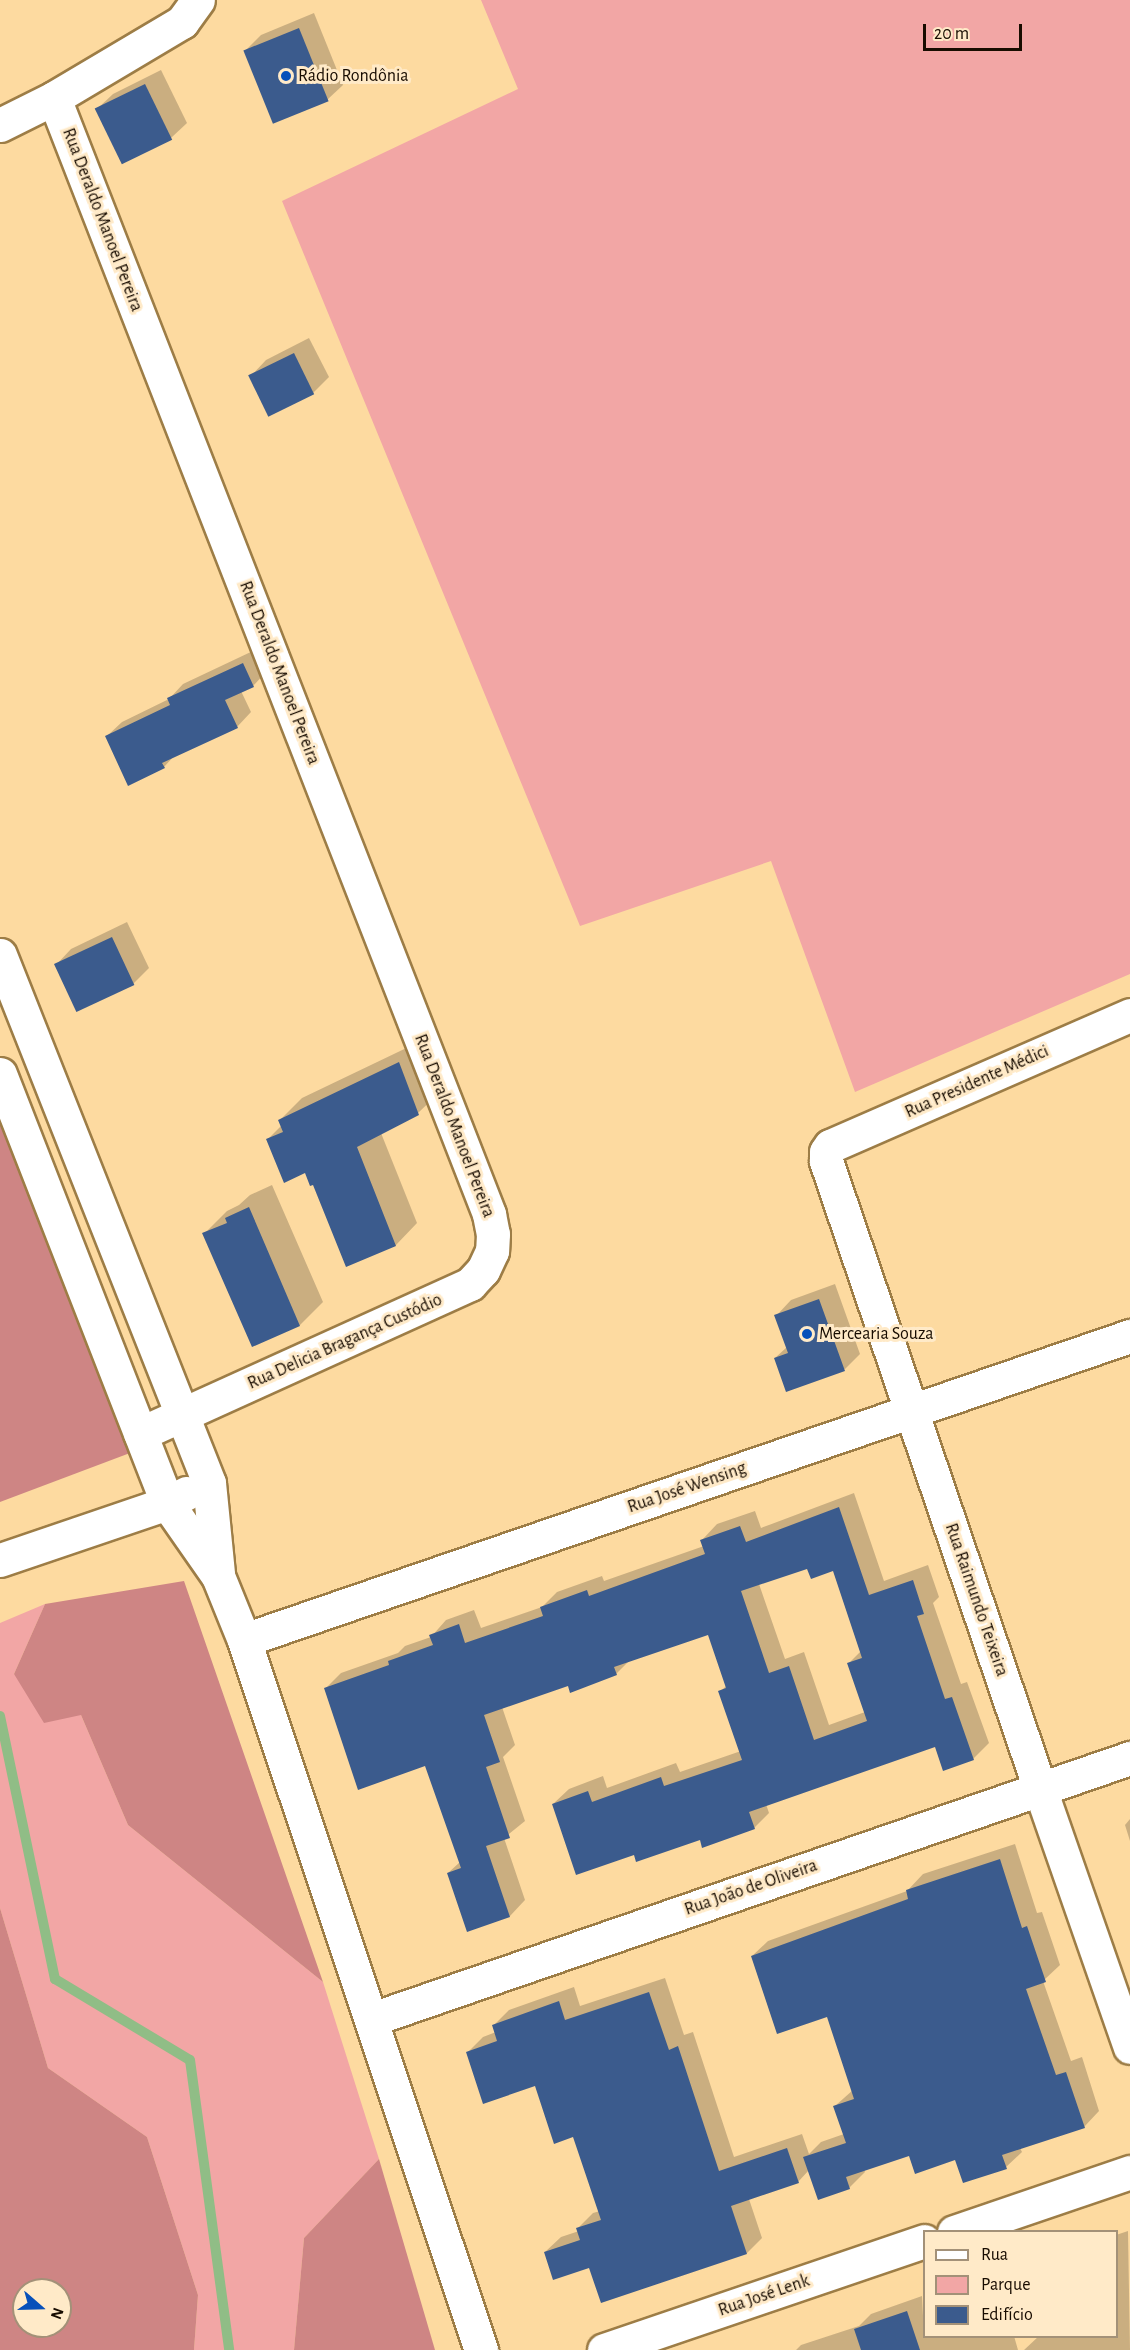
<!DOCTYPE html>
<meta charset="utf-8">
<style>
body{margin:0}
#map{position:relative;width:1130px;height:2350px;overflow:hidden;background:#fddaa0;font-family:"Alegreya Sans",sans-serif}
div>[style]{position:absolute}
.green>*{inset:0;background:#f2a6a5}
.forest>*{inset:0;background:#ce8584}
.shadow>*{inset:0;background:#0003}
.stream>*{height:10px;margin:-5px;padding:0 5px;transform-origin:5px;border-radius:5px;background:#90bd86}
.building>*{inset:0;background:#3b5b8d;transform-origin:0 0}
.roads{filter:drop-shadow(2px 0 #9d7d46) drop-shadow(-2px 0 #9d7d46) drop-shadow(0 2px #9d7d46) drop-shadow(0 -2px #9d7d46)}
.minor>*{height:33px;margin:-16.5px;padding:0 16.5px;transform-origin:16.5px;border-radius:16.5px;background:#fff}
.dots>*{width:16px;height:16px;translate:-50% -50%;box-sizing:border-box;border:3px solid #ffeac8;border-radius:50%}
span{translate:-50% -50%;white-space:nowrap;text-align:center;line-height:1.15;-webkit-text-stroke:6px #ffeac8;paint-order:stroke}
.poi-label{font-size:18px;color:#180c00}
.left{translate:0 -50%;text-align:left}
.street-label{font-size:18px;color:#180c00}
.legend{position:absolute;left:923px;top:2230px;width:195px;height:108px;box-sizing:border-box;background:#ffeac8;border:2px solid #a39178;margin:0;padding:8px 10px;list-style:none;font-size:18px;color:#180c00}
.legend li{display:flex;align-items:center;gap:12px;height:30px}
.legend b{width:30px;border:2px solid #a39178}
.north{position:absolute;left:12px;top:2278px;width:60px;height:60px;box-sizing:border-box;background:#ffeac8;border:2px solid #a39178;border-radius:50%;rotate:110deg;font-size:16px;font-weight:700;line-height:24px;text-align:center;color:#180c00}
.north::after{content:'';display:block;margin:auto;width:21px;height:27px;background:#0750ba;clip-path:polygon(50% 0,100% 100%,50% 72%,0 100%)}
.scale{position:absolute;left:923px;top:24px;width:99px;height:27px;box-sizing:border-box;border:3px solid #180c00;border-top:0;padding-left:8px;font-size:18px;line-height:21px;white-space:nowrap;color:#180c00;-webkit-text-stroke:4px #ffeac8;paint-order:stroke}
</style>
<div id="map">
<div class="green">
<div style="clip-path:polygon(481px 0,1130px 0,1130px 974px,855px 1092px,771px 861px,580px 926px,282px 201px,518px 89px)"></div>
<div style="clip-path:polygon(45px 1604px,14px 1674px,81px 1715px,128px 1825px,323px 1982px,379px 2159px,304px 2238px,294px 2350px,194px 2350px,198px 2295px,147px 2137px,48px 2068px,0 1908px,0 1623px)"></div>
</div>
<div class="forest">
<div style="clip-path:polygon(0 1122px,130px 1453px,0 1502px)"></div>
<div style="clip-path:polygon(184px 1581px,323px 1982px,128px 1825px,81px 1715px,44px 1723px,14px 1674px,45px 1604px)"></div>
<div style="clip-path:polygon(evenodd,0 1908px,48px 2068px,147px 2137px,198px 2295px,194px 2350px,0 2350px,0 1908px,24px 2290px,60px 2290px,60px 2326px,24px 2326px,24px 2290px)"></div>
<div style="clip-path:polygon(379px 2159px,435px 2350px,294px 2350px,304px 2238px)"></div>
</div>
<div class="shadow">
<div style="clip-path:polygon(314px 13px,343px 85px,327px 100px,245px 51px,261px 35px)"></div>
<div style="clip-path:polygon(161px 70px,187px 123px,171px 138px,123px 162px,97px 109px,113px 94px)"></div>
<div style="clip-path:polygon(309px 338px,329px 377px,313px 393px,251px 376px,266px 360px)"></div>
<div style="clip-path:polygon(257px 649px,267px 671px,253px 686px,241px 691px,251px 712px,237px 727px,175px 755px,164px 767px,107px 736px,122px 722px,169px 699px,183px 684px)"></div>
<div style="clip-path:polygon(127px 922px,149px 968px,133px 984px,56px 965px,71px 949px)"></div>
<div style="clip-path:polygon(421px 1041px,440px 1092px,418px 1113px,381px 1133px,417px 1223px,396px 1245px,346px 1265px,314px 1183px,306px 1171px,267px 1140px,282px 1125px,280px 1120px,302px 1098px)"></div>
<div style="clip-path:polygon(272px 1185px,323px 1302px,300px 1325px,252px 1345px,204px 1234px,227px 1211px,239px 1205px,250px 1195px)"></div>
<div style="clip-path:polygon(835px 1284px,860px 1354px,845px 1369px,787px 1390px,775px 1358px,787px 1347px,776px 1316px,791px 1300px)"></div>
<div style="clip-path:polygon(evenodd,854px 1493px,884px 1581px,928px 1565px,939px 1597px,933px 1603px,961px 1684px,967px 1682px,989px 1743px,973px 1759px,936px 1745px,766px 1804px,769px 1813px,754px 1828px,635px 1853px,553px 1804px,569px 1789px,603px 1776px,607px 1788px,676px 1763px,680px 1772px,741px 1751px,720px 1692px,727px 1685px,709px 1634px,630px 1660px,616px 1674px,569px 1684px,502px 1707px,515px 1745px,503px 1757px,525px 1821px,504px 1838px,525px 1900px,510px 1916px,468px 1930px,448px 1873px,460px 1862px,426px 1764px,325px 1689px,341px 1673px,398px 1653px,405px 1646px,431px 1637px,446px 1620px,474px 1610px,481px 1628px,542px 1607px,557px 1592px,602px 1576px,604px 1581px,704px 1546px,702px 1540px,717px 1524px,755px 1511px,761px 1528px,854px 1493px,808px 1567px,834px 1569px,861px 1651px,849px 1663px,865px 1712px,829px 1725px,804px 1652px,785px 1659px,759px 1584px,808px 1567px)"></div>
<div style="clip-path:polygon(1130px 1819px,1130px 1841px,1125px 1825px)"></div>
<div style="clip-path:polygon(1015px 1844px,1037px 1913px,1042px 1912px,1060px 1965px,1043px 1981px,1071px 2061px,1082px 2057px,1099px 2111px,1084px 2127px,1020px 2148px,1022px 2152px,1006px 2167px,956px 2158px,909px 2154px,864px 2169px,865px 2172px,849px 2188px,809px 2170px,798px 2182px,749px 2199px,762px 2238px,747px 2253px,590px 2266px,545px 2252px,561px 2237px,579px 2231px,578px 2228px,593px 2213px,600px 2211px,574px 2135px,536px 2084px,468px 2052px,483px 2037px,496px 2032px,494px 2025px,509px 2010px,574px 1987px,580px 2006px,665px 1978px,684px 2035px,693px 2032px,734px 2157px,802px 2134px,809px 2154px,821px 2142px,844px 2134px,835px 2106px,853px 2090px,828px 2015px,752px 1956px,768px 1941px,907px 1891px,923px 1874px)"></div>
<div style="clip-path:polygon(1128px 2231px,1130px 2350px,1024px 2350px,1039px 2336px,1116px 2336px,1116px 2235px)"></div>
<div style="clip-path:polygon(922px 2296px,924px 2336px,1014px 2336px,1018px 2350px,796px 2350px,801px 2345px,859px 2326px,871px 2314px)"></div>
</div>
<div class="stream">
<div style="left:0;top:1716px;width:269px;rotate:78.2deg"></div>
<div style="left:55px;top:1979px;width:157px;rotate:31deg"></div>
<div style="left:190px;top:2060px;width:293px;rotate:82.3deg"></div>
</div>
<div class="building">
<div style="left:299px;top:28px;width:79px;height:60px;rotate:68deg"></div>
<div style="left:145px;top:84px;width:62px;height:56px;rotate:64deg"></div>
<div style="left:294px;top:353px;width:46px;height:51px;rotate:64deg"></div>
<div style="clip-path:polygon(243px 663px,254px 687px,225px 700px,238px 728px,162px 763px,165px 768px,128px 786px,105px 736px,170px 705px,167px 698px)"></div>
<div style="left:112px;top:937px;width:53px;height:64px;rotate:65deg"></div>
<div style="clip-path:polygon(399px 1062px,419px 1115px,357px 1147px,396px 1246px,346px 1267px,313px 1185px,310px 1186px,305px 1173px,284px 1183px,266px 1139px,283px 1132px,278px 1120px)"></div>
<div style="clip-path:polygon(249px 1207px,300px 1326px,252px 1347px,202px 1233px,227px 1223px,225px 1218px)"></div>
<div style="clip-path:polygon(819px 1299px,845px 1371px,786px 1392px,774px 1358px,788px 1353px,774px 1315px)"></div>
<div style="clip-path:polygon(evenodd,839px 1507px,869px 1595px,913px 1580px,924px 1614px,917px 1616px,945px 1699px,952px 1697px,974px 1760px,943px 1771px,935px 1747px,749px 1812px,755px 1829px,702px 1848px,700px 1840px,636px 1862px,634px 1855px,576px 1875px,552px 1804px,588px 1791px,592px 1802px,661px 1777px,664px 1786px,742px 1760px,718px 1691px,726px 1688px,708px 1635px,614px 1667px,617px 1675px,570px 1693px,568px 1686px,484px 1715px,500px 1762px,486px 1767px,510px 1838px,486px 1846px,510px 1917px,467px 1932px,447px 1873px,461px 1868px,425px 1766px,358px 1790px,324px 1688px,389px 1665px,388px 1661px,433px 1645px,429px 1635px,459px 1624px,465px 1643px,543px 1616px,540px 1607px,587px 1590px,589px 1596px,705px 1554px,700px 1540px,740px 1526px,746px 1542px,839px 1507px,807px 1569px,811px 1579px,833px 1571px,862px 1658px,847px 1663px,867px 1721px,814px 1740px,789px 1666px,769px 1673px,741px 1591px,807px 1569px)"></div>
<div style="clip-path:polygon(1000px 1859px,1022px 1928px,1027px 1926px,1046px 1982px,1026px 1989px,1056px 2075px,1066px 2072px,1085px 2128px,1002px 2155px,1007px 2169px,963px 2183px,955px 2160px,915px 2174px,909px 2156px,846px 2177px,850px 2189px,818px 2200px,803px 2157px,846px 2143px,833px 2106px,854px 2099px,827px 2017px,777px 2034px,751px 1956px,908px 1899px,906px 1890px)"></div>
<div style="clip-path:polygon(649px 1992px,669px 2050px,678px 2046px,719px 2171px,787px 2148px,799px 2183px,731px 2206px,747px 2254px,601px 2303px,589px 2268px,553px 2280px,544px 2252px,580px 2240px,576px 2228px,601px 2220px,573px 2137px,554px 2144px,535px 2086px,483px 2104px,466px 2052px,497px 2041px,492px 2025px,559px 2001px,565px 2020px)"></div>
<div style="clip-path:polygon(907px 2311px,920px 2350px,861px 2350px,854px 2329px)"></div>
</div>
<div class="roads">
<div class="minor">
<div style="left:54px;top:98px;width:1198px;rotate:68.7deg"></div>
<div style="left:489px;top:1214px;width:20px;rotate:79deg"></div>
<div style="left:493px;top:1234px;width:17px;rotate:93deg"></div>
<div style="left:492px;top:1251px;width:21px;rotate:115deg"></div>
<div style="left:483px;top:1270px;width:19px;rotate:133deg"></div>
<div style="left:470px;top:1284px;width:362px;rotate:155.6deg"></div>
<div style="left:0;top:125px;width:60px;rotate:-26.6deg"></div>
<div style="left:54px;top:98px;width:149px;rotate:-30.7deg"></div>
<div style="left:182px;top:22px;width:27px;rotate:-54deg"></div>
<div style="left:0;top:955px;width:568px;rotate:68.4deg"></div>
<div style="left:209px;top:1483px;width:90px;rotate:84.3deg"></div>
<div style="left:1130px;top:1015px;width:327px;rotate:156.4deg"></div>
<div style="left:830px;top:1146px;width:7px;rotate:124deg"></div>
<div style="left:826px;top:1152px;width:9px;rotate:90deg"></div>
<div style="left:826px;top:1161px;width:663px;rotate:71.18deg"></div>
<div style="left:1040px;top:1789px;width:273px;rotate:70.8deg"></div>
<div style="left:0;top:1074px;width:460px;rotate:68.7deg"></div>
<div style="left:167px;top:1503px;width:89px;rotate:55.1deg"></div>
<div style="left:218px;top:1576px;width:69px;rotate:67.9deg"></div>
<div style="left:244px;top:1640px;width:749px;rotate:71.54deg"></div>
<div style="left:0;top:1560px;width:176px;rotate:-18.8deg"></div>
<div style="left:167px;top:1503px;width:22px;rotate:-27deg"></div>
<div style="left:244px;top:1640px;width:937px;rotate:-18.94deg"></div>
<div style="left:372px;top:2019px;width:802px;rotate:-19deg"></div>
<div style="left:954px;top:2232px;width:186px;rotate:-18.8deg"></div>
<div style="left:604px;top:2350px;width:338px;rotate:-18.8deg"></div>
</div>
</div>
<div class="dots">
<div style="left:286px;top:76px;background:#0750ba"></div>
<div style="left:807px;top:1334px;background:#0750ba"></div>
</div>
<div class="poi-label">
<span class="left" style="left:298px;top:76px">Rádio Rondônia</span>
<span class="left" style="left:819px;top:1334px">Mercearia Souza</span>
</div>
<div class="street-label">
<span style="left:102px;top:220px;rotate:69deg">Rua Deraldo Manoel Pereira</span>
<span style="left:279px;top:673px;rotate:69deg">Rua Deraldo Manoel Pereira</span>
<span style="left:977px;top:1082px;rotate:-24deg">Rua Presidente Médici</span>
<span style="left:454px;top:1126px;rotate:69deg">Rua Deraldo Manoel Pereira</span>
<span style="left:345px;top:1342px;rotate:-24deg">Rua Delicia Bragança Custódio</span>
<span style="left:687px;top:1488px;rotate:-19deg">Rua José Wensing</span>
<span style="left:976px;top:1600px;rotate:71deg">Rua Raimundo Teixeira</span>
<span style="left:751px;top:1888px;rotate:-19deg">Rua João de Oliveira</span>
<span style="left:764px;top:2296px;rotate:-19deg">Rua José Lenk</span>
</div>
<ul class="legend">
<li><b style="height:8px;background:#fff"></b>Rua</li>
<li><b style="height:16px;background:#f2a6a5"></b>Parque</li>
<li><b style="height:16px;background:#3b5b8d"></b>Edifício</li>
</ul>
<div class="north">N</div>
<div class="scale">20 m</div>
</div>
